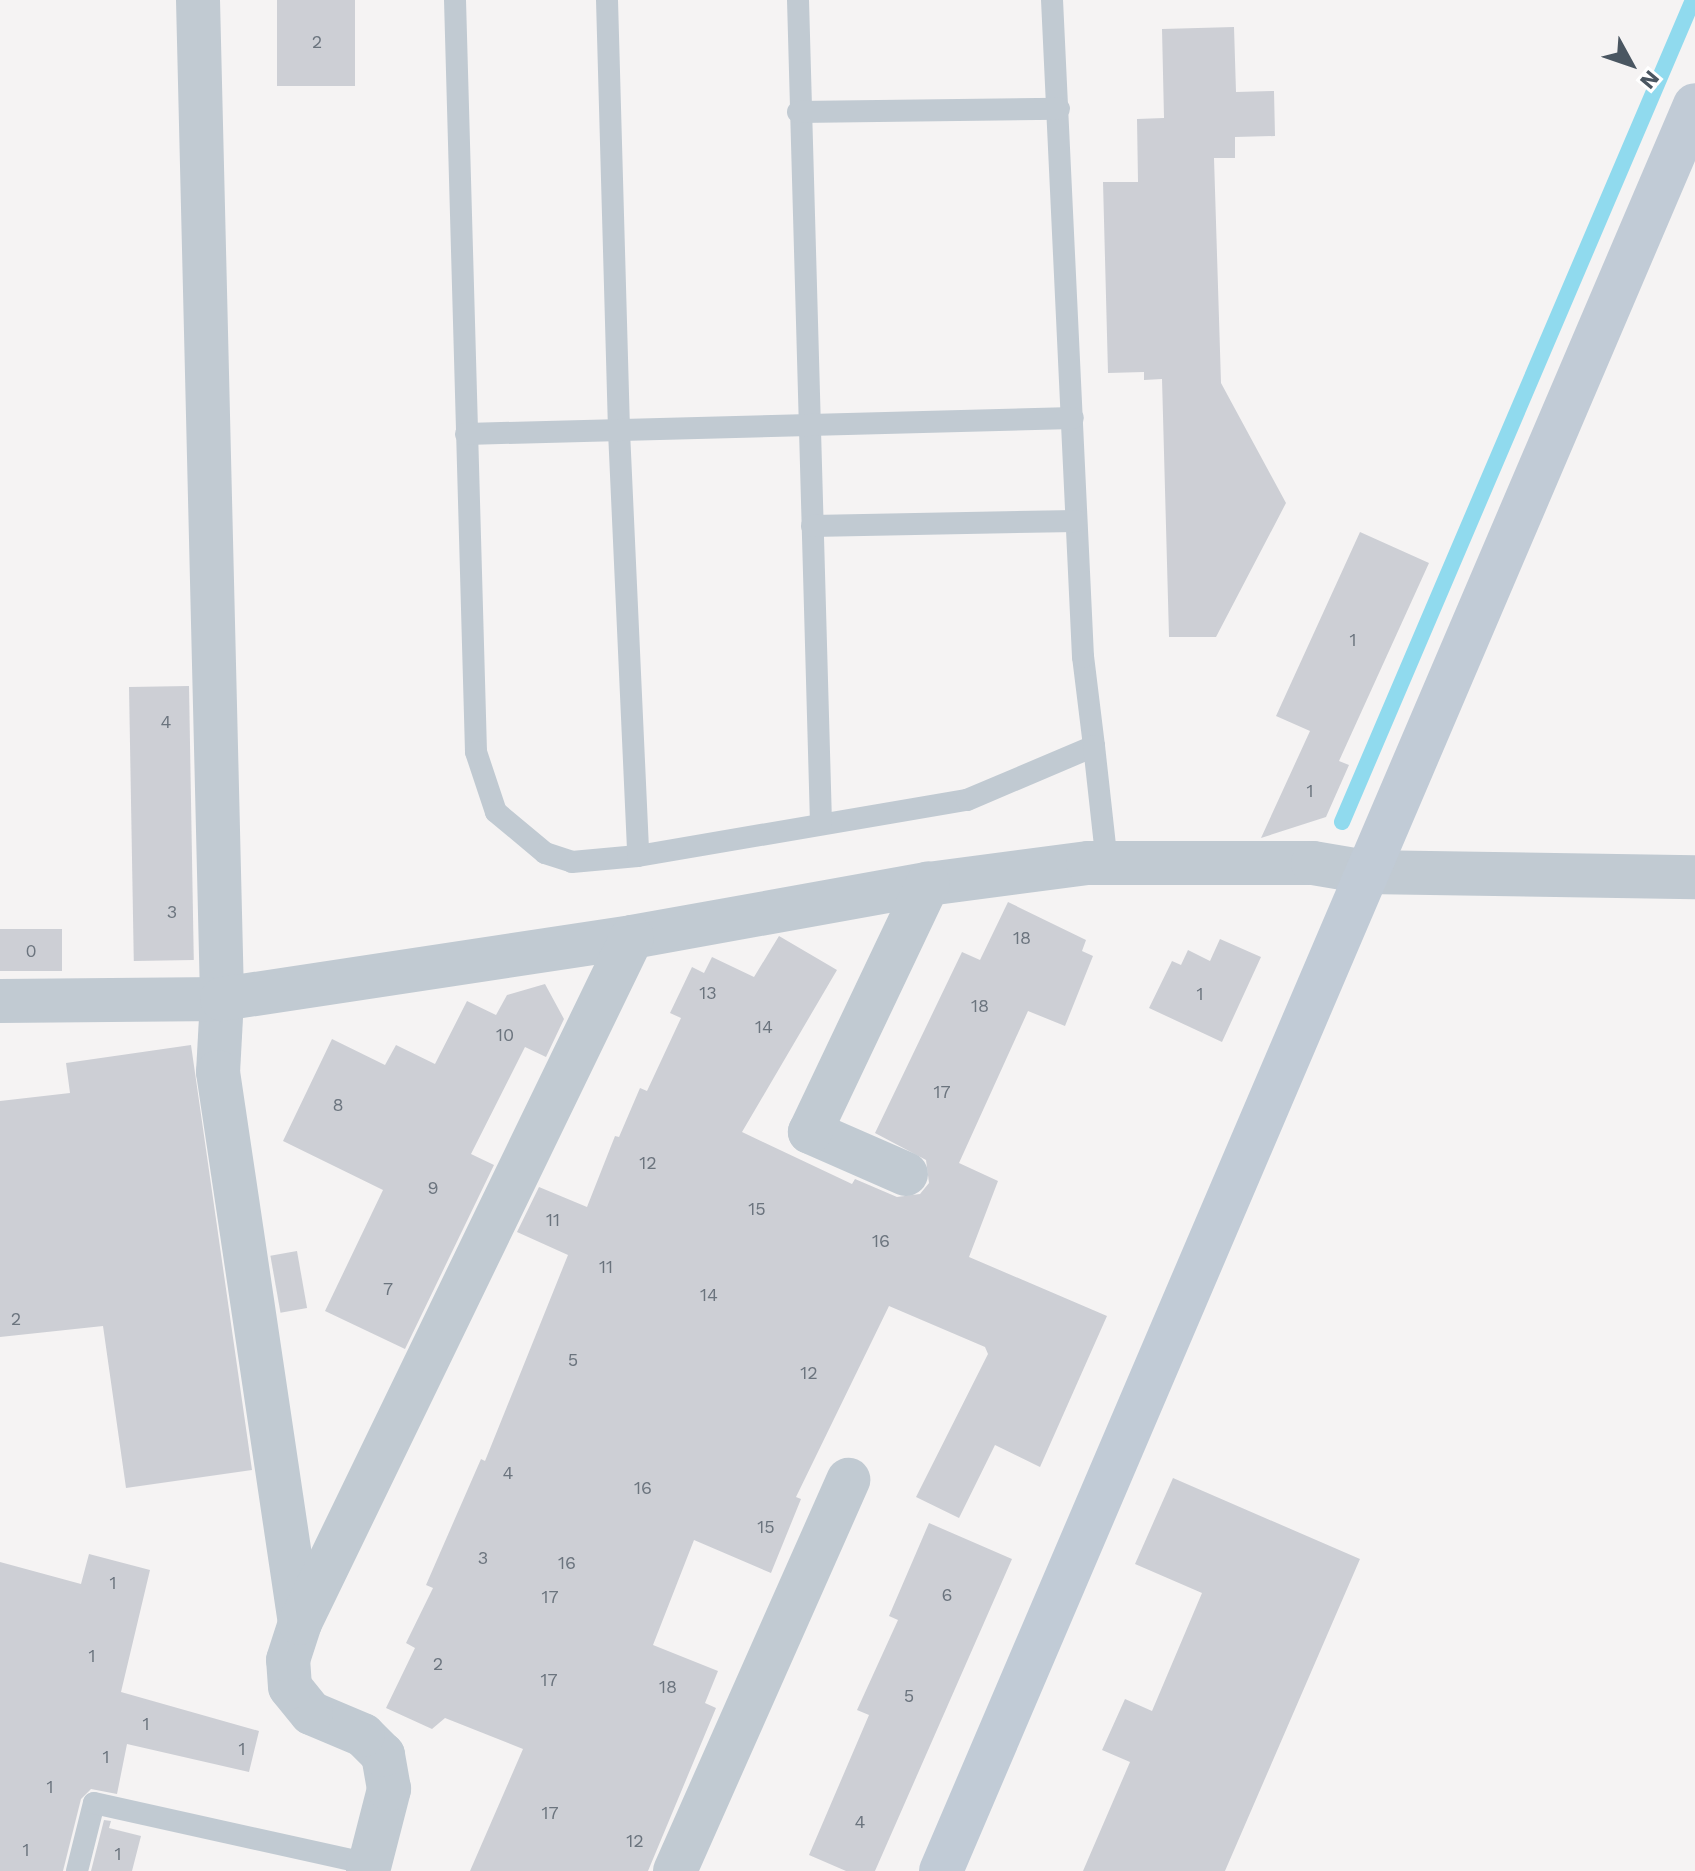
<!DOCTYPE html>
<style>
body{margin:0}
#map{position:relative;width:1695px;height:1871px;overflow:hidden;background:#f5f3f3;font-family:"Work Sans",sans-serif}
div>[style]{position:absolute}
.stream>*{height:16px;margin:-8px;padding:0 8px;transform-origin:8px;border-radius:8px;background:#90daee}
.building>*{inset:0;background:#cdcfd5;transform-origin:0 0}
.lane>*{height:22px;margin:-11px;padding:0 11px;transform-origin:11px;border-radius:11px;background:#c1cad2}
.street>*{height:44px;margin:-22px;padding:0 22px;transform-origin:22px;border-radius:22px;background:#c1cad2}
.secondary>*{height:44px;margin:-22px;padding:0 22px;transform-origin:22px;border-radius:22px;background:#c1cbd6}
span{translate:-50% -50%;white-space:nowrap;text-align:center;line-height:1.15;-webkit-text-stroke:8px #fff;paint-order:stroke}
.number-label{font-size:18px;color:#6b747e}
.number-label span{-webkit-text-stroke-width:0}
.north{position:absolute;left:1591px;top:24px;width:80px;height:80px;-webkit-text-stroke:6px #fff;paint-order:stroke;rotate:130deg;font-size:22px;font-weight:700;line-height:32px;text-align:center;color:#4a5661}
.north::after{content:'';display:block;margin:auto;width:28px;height:36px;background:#4a5661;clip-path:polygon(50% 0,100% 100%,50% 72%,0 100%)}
</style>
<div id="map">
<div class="stream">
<div style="left:1342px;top:822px;width:894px;rotate:-66.88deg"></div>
</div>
<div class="building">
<div style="left:277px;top:0;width:78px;height:86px"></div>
<div style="clip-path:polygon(1234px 27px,1236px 92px,1274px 91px,1275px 136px,1235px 137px,1235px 158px,1214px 158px,1221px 383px,1286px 503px,1216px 637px,1169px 637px,1162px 379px,1144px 380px,1144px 372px,1108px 373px,1103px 182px,1138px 182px,1137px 119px,1164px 118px,1162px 29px)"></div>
<div style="clip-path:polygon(1360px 532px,1429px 563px,1339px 761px,1349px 765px,1326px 817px,1261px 838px,1310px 731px,1276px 716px)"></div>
<div style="left:189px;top:686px;width:274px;height:60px;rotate:89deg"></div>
<div style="clip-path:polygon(1008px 902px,1086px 940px,1082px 951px,1093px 956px,1065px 1026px,1028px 1011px,959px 1163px,998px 1181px,969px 1257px,1107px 1316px,1040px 1467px,995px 1445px,959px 1518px,916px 1497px,988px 1354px,985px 1347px,889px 1306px,796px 1497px,801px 1499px,771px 1573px,694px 1540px,653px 1645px,718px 1671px,705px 1703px,716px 1708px,648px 1871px,470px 1871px,523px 1749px,445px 1718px,432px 1729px,386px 1708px,415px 1648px,406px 1643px,433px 1588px,426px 1585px,481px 1459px,485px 1461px,568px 1255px,517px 1232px,539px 1187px,587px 1207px,615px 1136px,619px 1137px,640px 1088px,647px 1091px,681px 1018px,670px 1013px,692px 967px,704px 973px,712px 957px,754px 977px,779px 936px,837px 970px,742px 1132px,852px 1184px,855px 1179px,897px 1197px,920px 1194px,929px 1183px,926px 1160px,875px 1133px,962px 952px,980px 960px)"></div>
<div style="left:62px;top:929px;width:42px;height:62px;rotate:90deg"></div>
<div style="clip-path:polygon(1220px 939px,1261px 957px,1222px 1042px,1149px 1008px,1172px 961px,1181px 965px,1188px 950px,1210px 961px)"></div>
<div style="clip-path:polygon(545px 984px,564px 1019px,546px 1057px,525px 1047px,471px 1154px,494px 1165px,405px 1349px,325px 1311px,383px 1190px,283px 1141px,332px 1039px,385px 1065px,396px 1045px,435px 1064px,467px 1001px,496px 1015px,507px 995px)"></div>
<div style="clip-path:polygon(191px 1045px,252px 1470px,126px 1488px,103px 1326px,0 1337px,0 1101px,70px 1093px,66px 1063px)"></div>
<div style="left:297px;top:1251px;width:58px;height:27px;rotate:80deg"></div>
<div style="clip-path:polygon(1173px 1478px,1360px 1559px,1225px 1871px,1083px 1871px,1130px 1762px,1102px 1750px,1125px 1699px,1152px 1711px,1202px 1593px,1135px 1564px)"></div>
<div style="clip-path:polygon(929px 1523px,1012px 1559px,875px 1871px,846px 1871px,809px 1855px,869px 1715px,857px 1710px,898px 1620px,889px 1616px)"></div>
<div style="clip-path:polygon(89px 1554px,150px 1570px,121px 1692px,259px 1731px,249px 1772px,127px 1744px,117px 1794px,91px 1789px,81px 1799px,63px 1871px,0 1871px,0 1562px,81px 1584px)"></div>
<div style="clip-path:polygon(104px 1820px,111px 1821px,109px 1828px,141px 1836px,132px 1871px,91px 1871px)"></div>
</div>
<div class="lane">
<div style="left:455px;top:0;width:752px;rotate:88.4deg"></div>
<div style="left:476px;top:752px;width:63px;rotate:71.6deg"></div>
<div style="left:496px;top:812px;width:64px;rotate:39.9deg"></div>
<div style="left:545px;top:853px;width:28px;rotate:18deg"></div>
<div style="left:572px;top:862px;width:66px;rotate:-5.2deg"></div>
<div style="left:638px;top:856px;width:334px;rotate:-9.7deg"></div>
<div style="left:967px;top:800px;width:138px;rotate:-23deg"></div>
<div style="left:1094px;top:746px;width:90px;rotate:-97deg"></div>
<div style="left:1083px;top:657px;width:658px;rotate:-92.7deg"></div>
<div style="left:607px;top:0;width:431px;rotate:88.4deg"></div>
<div style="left:619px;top:431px;width:425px;rotate:87.4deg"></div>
<div style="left:798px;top:0;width:822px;rotate:88.4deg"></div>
<div style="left:798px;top:112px;width:261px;rotate:-0.7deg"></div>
<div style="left:466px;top:434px;width:607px;rotate:-1.51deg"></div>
<div style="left:812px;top:526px;width:264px;rotate:-1.1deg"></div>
<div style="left:1094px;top:746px;width:119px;rotate:83.7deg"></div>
<div style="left:77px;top:1871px;width:70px;rotate:-76deg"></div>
<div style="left:94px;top:1803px;width:282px;rotate:12.5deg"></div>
</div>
<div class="street">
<div style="left:198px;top:0;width:999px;rotate:88.62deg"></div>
<div style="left:222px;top:999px;width:73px;rotate:93.1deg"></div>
<div style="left:218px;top:1072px;width:557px;rotate:81.54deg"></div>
<div style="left:0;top:1001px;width:222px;rotate:-0.5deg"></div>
<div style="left:222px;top:999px;width:415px;rotate:-8.6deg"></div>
<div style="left:632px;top:937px;width:301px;rotate:-10.2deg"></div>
<div style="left:928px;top:884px;width:161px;rotate:-7.5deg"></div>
<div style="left:1088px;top:863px;width:225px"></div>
<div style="left:1313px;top:863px;width:54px;rotate:9.6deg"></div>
<div style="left:1366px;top:872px;width:329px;rotate:0.9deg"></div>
<div style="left:906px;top:1174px;width:105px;rotate:-156.4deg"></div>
<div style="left:810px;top:1132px;width:275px;rotate:-64.6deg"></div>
<div style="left:368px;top:1871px;width:85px;rotate:-75.6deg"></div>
<div style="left:389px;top:1789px;width:35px;rotate:-100deg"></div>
<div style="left:383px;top:1755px;width:28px;rotate:-135deg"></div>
<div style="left:363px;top:1735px;width:56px;rotate:-157.1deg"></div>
<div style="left:311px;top:1713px;width:33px;rotate:-129deg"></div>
<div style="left:290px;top:1687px;width:27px;rotate:-94deg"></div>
<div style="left:288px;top:1660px;width:39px;rotate:-72deg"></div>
<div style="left:300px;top:1623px;width:762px;rotate:-64.17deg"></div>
<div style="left:675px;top:1871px;width:428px;rotate:-66.1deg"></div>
</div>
<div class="secondary">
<div style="left:941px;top:1871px;width:1920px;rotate:-66.88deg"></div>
</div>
<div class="number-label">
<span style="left:317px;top:42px">2</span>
<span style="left:1353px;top:640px">1</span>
<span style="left:166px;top:722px">4</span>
<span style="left:1310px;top:791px">1</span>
<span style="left:172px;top:912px">3</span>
<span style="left:1022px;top:938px">18</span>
<span style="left:31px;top:951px">0</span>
<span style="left:708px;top:993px">13</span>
<span style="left:1200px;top:994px">1</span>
<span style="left:980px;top:1006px">18</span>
<span style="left:764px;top:1027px">14</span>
<span style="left:505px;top:1035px">10</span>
<span style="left:942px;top:1092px">17</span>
<span style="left:338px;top:1105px">8</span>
<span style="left:648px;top:1163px">12</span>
<span style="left:433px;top:1188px">9</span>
<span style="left:757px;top:1209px">15</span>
<span style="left:553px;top:1220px">11</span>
<span style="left:881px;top:1241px">16</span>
<span style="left:606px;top:1267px">11</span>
<span style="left:388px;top:1289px">7</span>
<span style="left:709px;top:1295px">14</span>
<span style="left:16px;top:1319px">2</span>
<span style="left:573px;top:1360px">5</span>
<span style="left:809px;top:1373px">12</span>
<span style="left:508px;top:1473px">4</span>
<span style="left:643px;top:1488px">16</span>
<span style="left:766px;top:1527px">15</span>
<span style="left:483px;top:1558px">3</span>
<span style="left:567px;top:1563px">16</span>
<span style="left:113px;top:1583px">1</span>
<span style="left:947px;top:1595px">6</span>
<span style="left:550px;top:1597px">17</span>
<span style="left:92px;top:1656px">1</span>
<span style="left:438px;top:1664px">2</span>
<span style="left:549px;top:1680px">17</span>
<span style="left:668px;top:1687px">18</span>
<span style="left:909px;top:1696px">5</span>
<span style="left:146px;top:1724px">1</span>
<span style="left:242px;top:1749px">1</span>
<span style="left:106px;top:1757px">1</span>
<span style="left:50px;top:1787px">1</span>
<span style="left:550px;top:1813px">17</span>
<span style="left:860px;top:1822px">4</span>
<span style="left:635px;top:1841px">12</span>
<span style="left:26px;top:1850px">1</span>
<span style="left:118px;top:1854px">1</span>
</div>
<div class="north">N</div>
</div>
